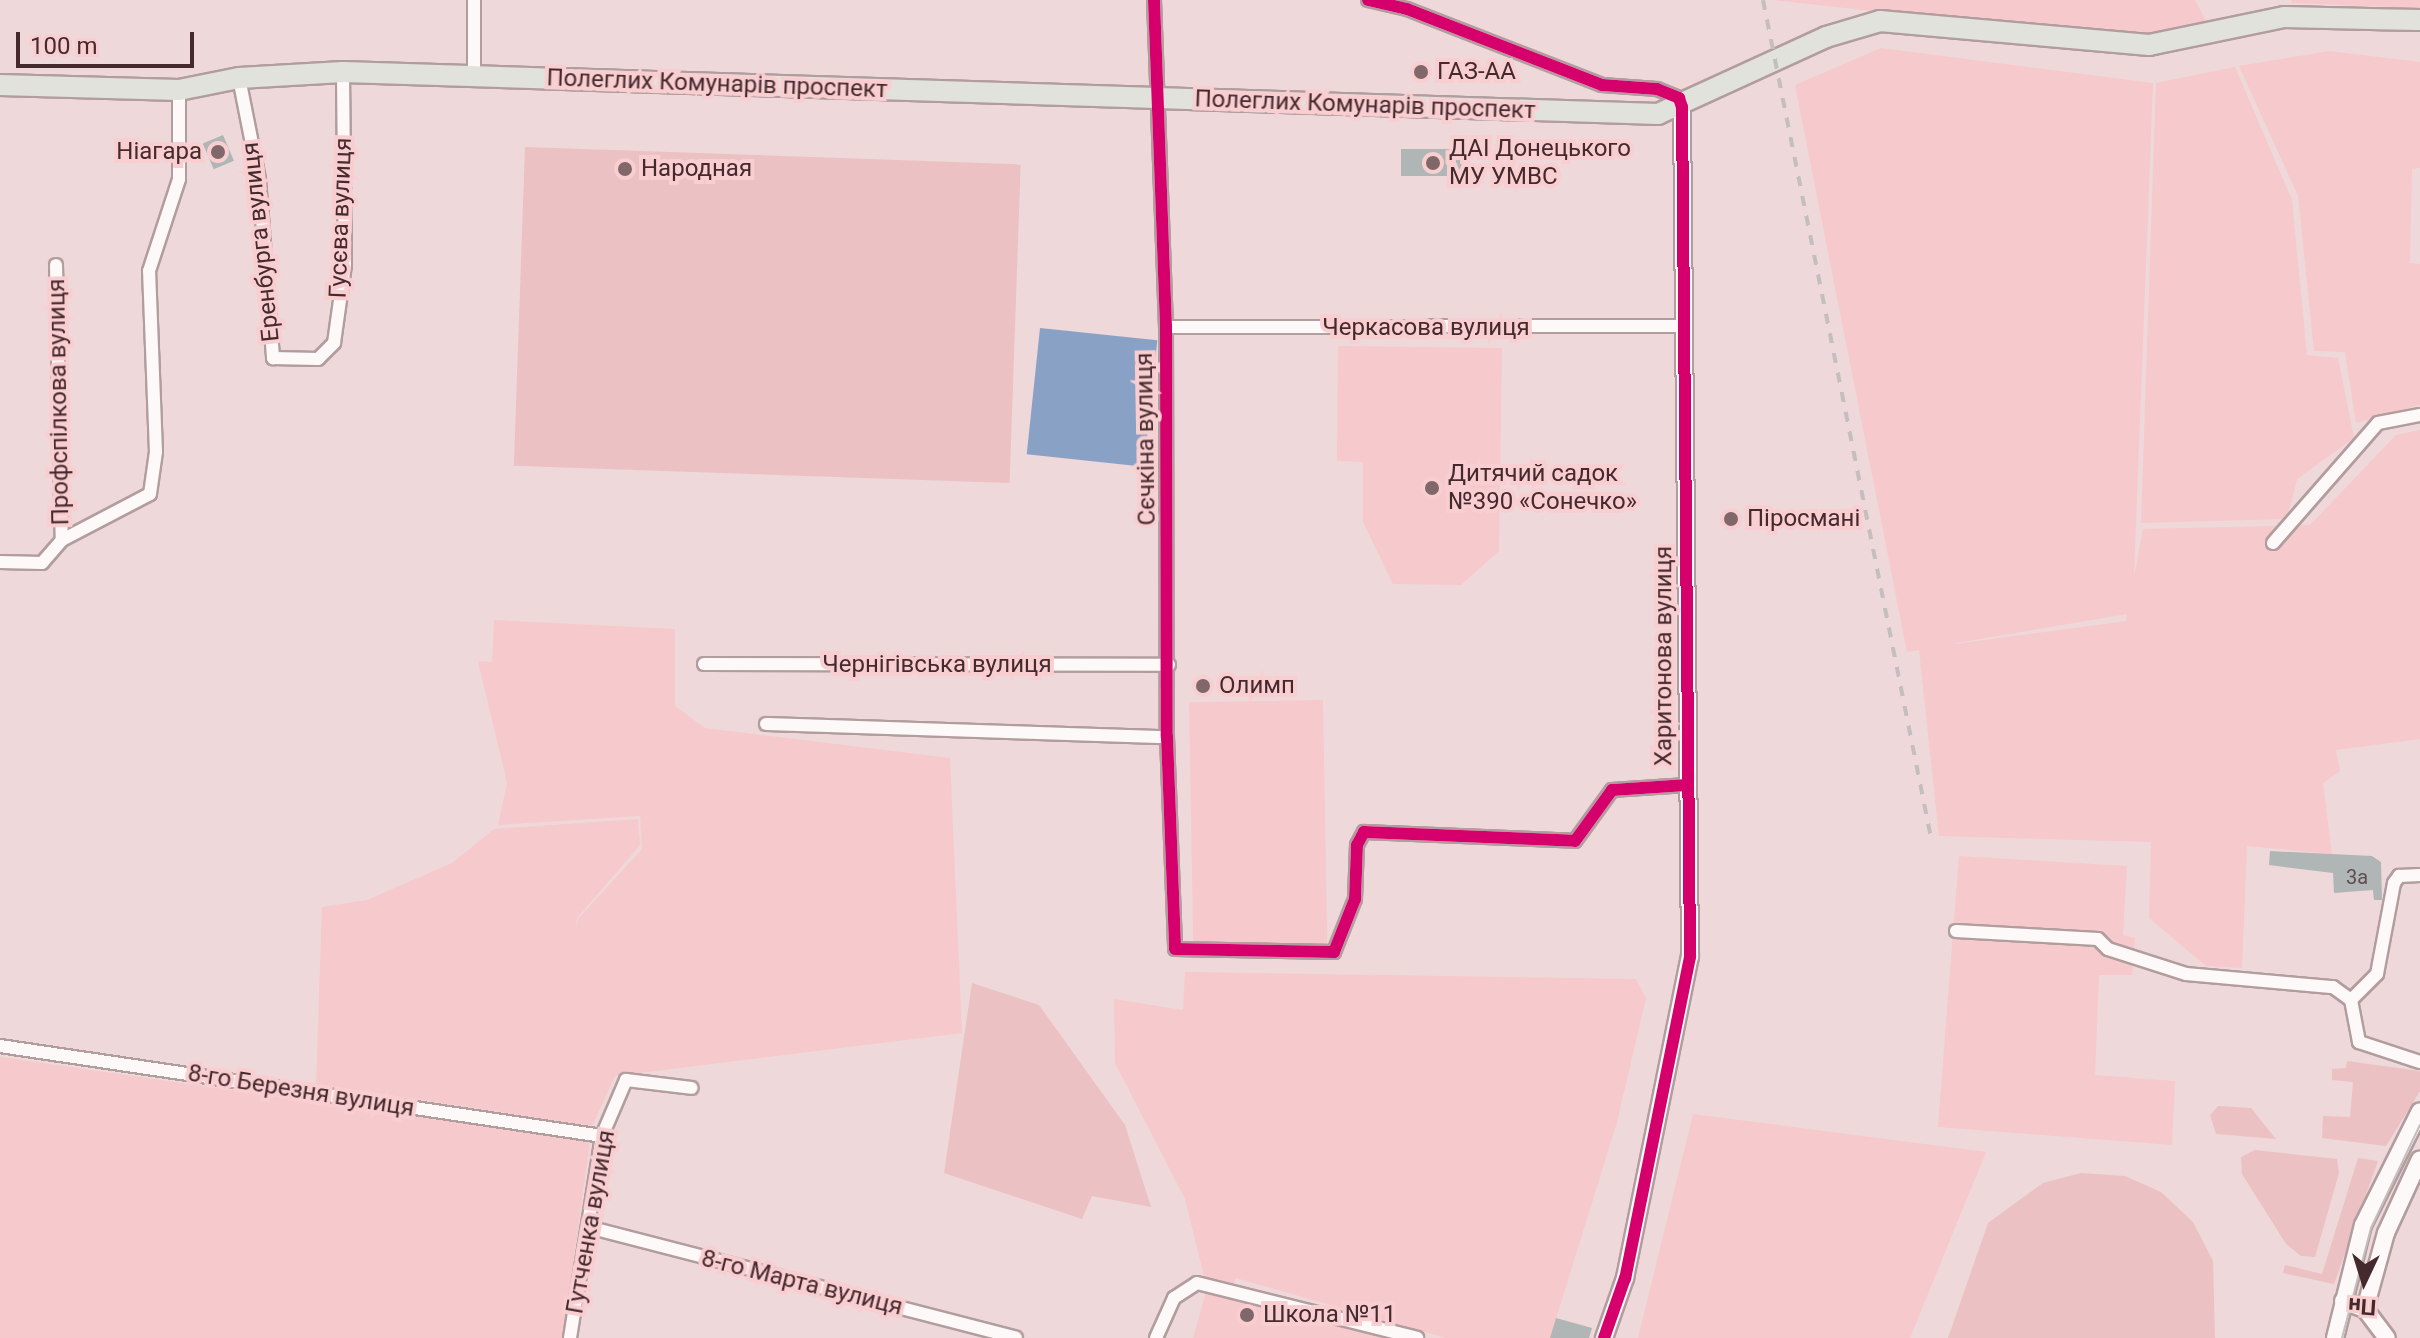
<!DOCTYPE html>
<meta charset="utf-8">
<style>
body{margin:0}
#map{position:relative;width:2420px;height:1338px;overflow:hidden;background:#efd8d9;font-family:Roboto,sans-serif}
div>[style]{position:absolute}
.built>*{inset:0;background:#f6c9cc;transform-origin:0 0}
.green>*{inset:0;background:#ebc1c4;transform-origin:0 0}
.water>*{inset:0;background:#8aa1c6;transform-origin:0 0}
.building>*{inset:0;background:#b0b6b6;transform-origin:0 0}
.roads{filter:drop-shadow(2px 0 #b29d9e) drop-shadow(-2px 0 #b29d9e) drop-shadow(0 2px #b29d9e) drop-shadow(0 -2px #b29d9e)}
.minor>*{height:12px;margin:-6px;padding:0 6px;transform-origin:6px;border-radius:6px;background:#fdf9f9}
.tertiary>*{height:16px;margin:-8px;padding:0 8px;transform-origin:8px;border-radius:8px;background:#fdf9f9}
.primary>*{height:20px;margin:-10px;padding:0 10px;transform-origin:10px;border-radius:10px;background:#e1e2dc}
.tram>*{height:2px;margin:-1px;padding:0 1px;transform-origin:1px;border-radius:1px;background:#c5bebf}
.rail>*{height:4px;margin-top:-2px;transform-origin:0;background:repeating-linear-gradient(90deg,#c5bebf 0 10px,transparent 0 20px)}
.cycleway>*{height:12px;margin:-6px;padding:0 6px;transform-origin:6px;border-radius:6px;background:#d6006c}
.dots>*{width:22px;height:22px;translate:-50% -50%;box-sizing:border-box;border:4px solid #f9ced1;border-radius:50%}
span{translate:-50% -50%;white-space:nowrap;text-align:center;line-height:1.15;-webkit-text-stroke:8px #f9ced1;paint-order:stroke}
.number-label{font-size:20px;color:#604d4f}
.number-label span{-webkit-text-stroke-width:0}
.poi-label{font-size:24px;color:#452a2d}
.left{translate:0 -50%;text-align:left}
.right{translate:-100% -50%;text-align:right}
.street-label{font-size:24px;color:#452a2d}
.north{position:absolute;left:2324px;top:1242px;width:80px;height:80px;-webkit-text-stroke:6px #f9ced1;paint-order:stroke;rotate:184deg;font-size:22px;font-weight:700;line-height:32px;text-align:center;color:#452a2d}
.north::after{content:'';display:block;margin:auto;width:28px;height:36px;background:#452a2d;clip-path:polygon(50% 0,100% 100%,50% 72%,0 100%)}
.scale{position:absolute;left:16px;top:32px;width:178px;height:36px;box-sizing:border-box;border:4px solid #452a2d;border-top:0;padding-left:10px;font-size:24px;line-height:28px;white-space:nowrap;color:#452a2d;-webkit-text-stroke:6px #f9ced1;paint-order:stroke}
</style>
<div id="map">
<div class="built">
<div style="clip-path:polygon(1774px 0,2195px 0,2206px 21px,2122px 39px)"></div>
<div style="clip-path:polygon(2291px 0,2420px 0,2420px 8px,2292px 3px)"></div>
<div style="clip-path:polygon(evenodd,1881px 48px,2153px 83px,2134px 577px,2143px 529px,2310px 525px,2396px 435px,2420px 430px,2420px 739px,2336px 750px,2340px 771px,2323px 783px,2332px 854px,2247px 846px,2242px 968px,2206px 966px,2149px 918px,2151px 842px,1939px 836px,1919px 650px,1907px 652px,1795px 85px,1881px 48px,2127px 614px,2126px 621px,1955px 644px,1956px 643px,2127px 614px)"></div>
<div style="clip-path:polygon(2329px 51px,2420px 62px,2420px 168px,2412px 169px,2410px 263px,2420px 264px,2420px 405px,2356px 423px,2345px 352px,2314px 351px,2298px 196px,2239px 66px)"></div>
<div style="clip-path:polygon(2235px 67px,2292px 200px,2307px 355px,2338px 358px,2354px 438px,2297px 479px,2287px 519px,2141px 523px,2156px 83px)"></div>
<div style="clip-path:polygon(1338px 346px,1502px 348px,1499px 551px,1461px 585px,1393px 584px,1363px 522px,1363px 462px,1337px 461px)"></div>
<div style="clip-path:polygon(494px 620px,675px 629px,675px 706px,705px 728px,950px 758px,962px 1033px,615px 1076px,592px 1126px,316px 1084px,322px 907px,367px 900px,452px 863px,494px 829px,638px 819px,640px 845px,577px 918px,576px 931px,578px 919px,642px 849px,640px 816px,498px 825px,507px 783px,478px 661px,492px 662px)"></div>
<div style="left:1323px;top:700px;width:256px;height:134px;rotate:89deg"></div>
<div style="clip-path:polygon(1959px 856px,2127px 866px,2123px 935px,2135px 938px,2132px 975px,2099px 975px,2095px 1075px,2175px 1081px,2172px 1145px,1938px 1127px)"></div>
<div style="clip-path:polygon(1185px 972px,1636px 979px,1646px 998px,1617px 1122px,1550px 1338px,1446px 1338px,1236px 1278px,1233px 1285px,1204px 1276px,1185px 1199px,1115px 1063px,1114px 999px,1183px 1010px)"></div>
<div style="clip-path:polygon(0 1057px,590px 1141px,563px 1338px,0 1338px)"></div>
<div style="clip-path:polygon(1693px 1114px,1986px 1152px,1910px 1338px,1638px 1338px)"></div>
<div style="clip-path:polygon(1206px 1292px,1382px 1338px,1193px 1338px)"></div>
</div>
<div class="green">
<div style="left:525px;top:147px;width:496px;height:319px;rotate:2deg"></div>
<div style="clip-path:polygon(972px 983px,1039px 1005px,1125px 1125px,1151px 1207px,1092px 1196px,1082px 1219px,944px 1173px)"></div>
<div style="clip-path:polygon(2347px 1061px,2420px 1071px,2420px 1091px,2386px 1146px,2322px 1138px,2323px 1116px,2350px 1117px,2353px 1082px,2332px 1080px,2332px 1069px,2346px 1068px)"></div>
<div style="clip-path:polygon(2218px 1106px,2251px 1108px,2276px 1139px,2216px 1134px,2210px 1115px)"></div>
<div style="clip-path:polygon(2255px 1150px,2337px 1159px,2339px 1173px,2315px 1257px,2301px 1256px,2286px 1244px,2242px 1174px,2241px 1157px)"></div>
<div style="clip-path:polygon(2358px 1158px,2378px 1161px,2334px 1284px,2283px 1273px,2285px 1265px,2322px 1274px)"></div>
<div style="clip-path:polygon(2081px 1173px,2125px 1176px,2161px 1192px,2193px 1222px,2213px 1261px,2215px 1338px,1948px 1338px,1988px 1223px,2043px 1183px)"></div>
</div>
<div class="water">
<div style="left:1040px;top:328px;width:118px;height:127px;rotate:6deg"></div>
</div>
<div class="building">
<div style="left:223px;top:135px;width:28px;height:22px;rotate:67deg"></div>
<div style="left:1465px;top:149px;width:27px;height:64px;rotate:90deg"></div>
<div style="clip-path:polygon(2270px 851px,2372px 856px,2381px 862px,2382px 900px,2374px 900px,2373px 890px,2334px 893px,2333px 873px,2269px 865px)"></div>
<div style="clip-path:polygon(1556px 1318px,1592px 1328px,1589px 1338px,1550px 1338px)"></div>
</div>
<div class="roads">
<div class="minor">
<div style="left:1154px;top:0;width:327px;rotate:87.9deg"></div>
<div style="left:1166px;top:327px;width:410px;rotate:89.9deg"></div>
<div style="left:1167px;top:737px;width:212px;rotate:87.8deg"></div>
<div style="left:1175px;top:949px;width:159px;rotate:1.1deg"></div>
<div style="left:1334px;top:952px;width:57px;rotate:-68.4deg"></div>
<div style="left:1355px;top:899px;width:54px;rotate:-87.9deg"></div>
<div style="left:1357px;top:845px;width:15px;rotate:-62deg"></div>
<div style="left:1364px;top:832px;width:211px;rotate:2.4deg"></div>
<div style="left:1575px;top:841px;width:63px;rotate:-54deg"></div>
<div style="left:1612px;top:790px;width:75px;rotate:-3.8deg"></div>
<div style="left:1368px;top:0;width:40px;rotate:13deg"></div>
<div style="left:1407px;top:9px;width:209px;rotate:21.3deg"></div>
<div style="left:1602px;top:85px;width:55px;rotate:4.2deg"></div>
<div style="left:1657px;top:89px;width:24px;rotate:22deg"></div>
<div style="left:1679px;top:98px;width:8px;rotate:76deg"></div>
<div style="left:474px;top:76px;width:76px;rotate:-90deg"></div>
<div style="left:239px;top:78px;width:103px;rotate:78.8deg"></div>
<div style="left:259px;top:179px;width:180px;rotate:85.5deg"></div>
<div style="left:273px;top:358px;width:45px;rotate:1.3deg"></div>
<div style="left:318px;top:359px;width:23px;rotate:-45deg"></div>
<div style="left:334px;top:343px;width:79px;rotate:-82deg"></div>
<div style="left:345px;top:265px;width:193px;rotate:-90.6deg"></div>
<div style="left:56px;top:265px;width:275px;rotate:88.8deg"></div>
<div style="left:1166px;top:327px;width:519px;rotate:-0.11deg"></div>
<div style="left:2273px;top:543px;width:159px;rotate:-48.8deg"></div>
<div style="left:2378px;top:423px;width:43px;rotate:-10.8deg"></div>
<div style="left:0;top:562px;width:42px;rotate:1.4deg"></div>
<div style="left:42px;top:563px;width:30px;rotate:-49deg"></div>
<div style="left:62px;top:540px;width:99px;rotate:-27.6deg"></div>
<div style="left:150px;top:494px;width:42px;rotate:-81.9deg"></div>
<div style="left:156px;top:452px;width:181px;rotate:-92.2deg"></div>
<div style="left:149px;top:271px;width:97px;rotate:-71.9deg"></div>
<div style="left:179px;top:179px;width:89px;rotate:-90deg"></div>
<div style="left:704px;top:664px;width:465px;rotate:0.1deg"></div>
<div style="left:766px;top:724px;width:401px;rotate:1.9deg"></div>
<div style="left:1956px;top:931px;width:142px;rotate:3.2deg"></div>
<div style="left:2098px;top:939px;width:14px;rotate:45deg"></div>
<div style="left:2108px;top:949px;width:82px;rotate:17.8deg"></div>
<div style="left:2186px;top:974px;width:148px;rotate:5.1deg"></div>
<div style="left:2333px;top:987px;width:22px;rotate:36deg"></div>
<div style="left:2351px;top:1000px;width:43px;rotate:79.2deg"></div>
<div style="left:2359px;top:1042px;width:64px;rotate:18.2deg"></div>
<div style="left:2351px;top:1000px;width:37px;rotate:-45deg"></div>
<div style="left:2377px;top:974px;width:93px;rotate:-79.4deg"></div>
<div style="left:2394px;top:883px;width:9px;rotate:-54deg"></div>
<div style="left:2399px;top:876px;width:21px;rotate:-3deg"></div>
<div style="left:0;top:1046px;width:609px;rotate:8.5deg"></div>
<div style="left:588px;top:1227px;width:442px;rotate:14.5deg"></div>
<div style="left:570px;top:1338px;width:205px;rotate:-81deg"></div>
<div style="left:602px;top:1136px;width:61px;rotate:-66.8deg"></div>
<div style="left:626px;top:1080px;width:66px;rotate:6.9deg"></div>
<div style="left:1156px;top:1338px;width:44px;rotate:-65.8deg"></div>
<div style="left:1174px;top:1298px;width:27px;rotate:-33deg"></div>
<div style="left:1197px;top:1283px;width:227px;rotate:14deg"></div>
</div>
<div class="tertiary">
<div style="left:2343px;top:1301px;width:23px;rotate:20deg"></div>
<div style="left:2365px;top:1309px;width:36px;rotate:53deg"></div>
<div style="left:2365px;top:1309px;width:79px;rotate:-74.6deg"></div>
<div style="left:2386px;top:1233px;width:81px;rotate:-65.3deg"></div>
<div style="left:1604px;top:1338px;width:64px;rotate:-70.7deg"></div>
<div style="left:1625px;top:1278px;width:328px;rotate:-78.6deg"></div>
<div style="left:1690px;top:957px;width:850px;rotate:-90.54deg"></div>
<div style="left:2335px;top:1338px;width:116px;rotate:-76.1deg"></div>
<div style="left:2363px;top:1225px;width:127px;rotate:-63.4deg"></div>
</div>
<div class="primary">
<div style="left:0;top:85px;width:179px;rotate:1.6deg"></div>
<div style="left:179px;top:90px;width:61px;rotate:-11.3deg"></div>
<div style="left:239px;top:78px;width:104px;rotate:-3.3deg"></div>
<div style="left:343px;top:72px;width:1316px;rotate:1.83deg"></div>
<div style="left:1658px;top:114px;width:185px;rotate:-24.6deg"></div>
<div style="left:1826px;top:37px;width:56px;rotate:-16.5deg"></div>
<div style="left:1880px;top:21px;width:270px;rotate:5.1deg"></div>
<div style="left:2149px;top:45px;width:138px;rotate:-11.7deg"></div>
<div style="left:2284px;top:17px;width:136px;rotate:1.3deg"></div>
</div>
</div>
<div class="tram">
<div style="left:2342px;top:1338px;width:114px;rotate:-75.2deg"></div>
<div style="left:2371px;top:1228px;width:114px;rotate:-64.6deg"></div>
</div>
<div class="rail">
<div style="left:1763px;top:0;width:855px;rotate:78.66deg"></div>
</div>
<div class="cycleway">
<div style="left:1154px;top:0;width:327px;rotate:87.9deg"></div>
<div style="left:1166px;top:327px;width:410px;rotate:89.9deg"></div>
<div style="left:1167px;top:737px;width:212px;rotate:87.8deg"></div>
<div style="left:1175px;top:949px;width:159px;rotate:1.1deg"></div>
<div style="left:1334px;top:952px;width:57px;rotate:-68.4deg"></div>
<div style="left:1355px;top:899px;width:54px;rotate:-87.9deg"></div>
<div style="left:1357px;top:845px;width:15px;rotate:-62deg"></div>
<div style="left:1364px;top:832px;width:211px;rotate:2.4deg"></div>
<div style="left:1575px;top:841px;width:63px;rotate:-54deg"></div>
<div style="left:1612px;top:790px;width:75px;rotate:-3.8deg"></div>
<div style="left:1368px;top:0;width:40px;rotate:13deg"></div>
<div style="left:1407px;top:9px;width:209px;rotate:21.3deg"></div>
<div style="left:1602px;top:85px;width:55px;rotate:4.2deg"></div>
<div style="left:1657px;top:89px;width:24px;rotate:22deg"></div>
<div style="left:1679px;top:98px;width:9px;rotate:72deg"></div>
<div style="left:1682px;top:107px;width:850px;rotate:89.46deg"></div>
<div style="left:1690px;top:957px;width:328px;rotate:101.4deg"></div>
<div style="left:1625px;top:1278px;width:64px;rotate:109.3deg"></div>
</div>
<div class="dots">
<div style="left:1421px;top:72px;background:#806769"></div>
<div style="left:218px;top:152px;background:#806769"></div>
<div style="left:1433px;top:163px;background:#806769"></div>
<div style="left:625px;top:169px;background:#806769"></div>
<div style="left:1432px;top:488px;background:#806769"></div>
<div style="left:1731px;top:519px;background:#806769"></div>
<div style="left:1203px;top:686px;background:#806769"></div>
<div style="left:1247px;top:1315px;background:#806769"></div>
</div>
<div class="number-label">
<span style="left:2357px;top:877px">3а</span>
</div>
<div class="poi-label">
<span class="left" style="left:1437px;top:72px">ГАЗ-АА</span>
<span class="left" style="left:1449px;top:163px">ДАІ Донецького<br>МУ УМВС</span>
<span class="right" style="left:202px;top:152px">Ніагара</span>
<span class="left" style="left:641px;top:169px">Народная</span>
<span class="left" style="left:1448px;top:488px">Дитячий садок<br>№390 «Сонечко»</span>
<span class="left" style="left:1747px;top:519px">Піросмані</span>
<span class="left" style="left:1219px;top:686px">Олимп</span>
<span class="left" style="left:1263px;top:1315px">Школа №11</span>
</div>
<div class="street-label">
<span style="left:717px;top:84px;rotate:2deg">Полеглих Комунарів проспект</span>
<span style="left:1365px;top:105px;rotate:2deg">Полеглих Комунарів проспект</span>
<span style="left:341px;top:218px;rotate:-88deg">Гусєва вулиця</span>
<span style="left:261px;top:242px;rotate:-96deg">Еренбурга вулиця</span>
<span style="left:1426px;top:328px">Черкасова вулиця</span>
<span style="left:59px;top:402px;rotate:-91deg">Профспілкова вулиця</span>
<span style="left:1146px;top:439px;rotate:-91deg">Сєчкіна вулиця</span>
<span style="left:1664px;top:656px;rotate:-90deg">Харитонова вулиця</span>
<span style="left:937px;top:665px">Чернігівська вулиця</span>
<span style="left:301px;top:1091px;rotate:9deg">8-го Березня вулиця</span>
<span style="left:591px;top:1222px;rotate:-80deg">Гутченка вулиця</span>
<span style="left:802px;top:1283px;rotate:14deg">8-го Марта вулиця</span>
</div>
<div class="north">Пн</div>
<div class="scale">100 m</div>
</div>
